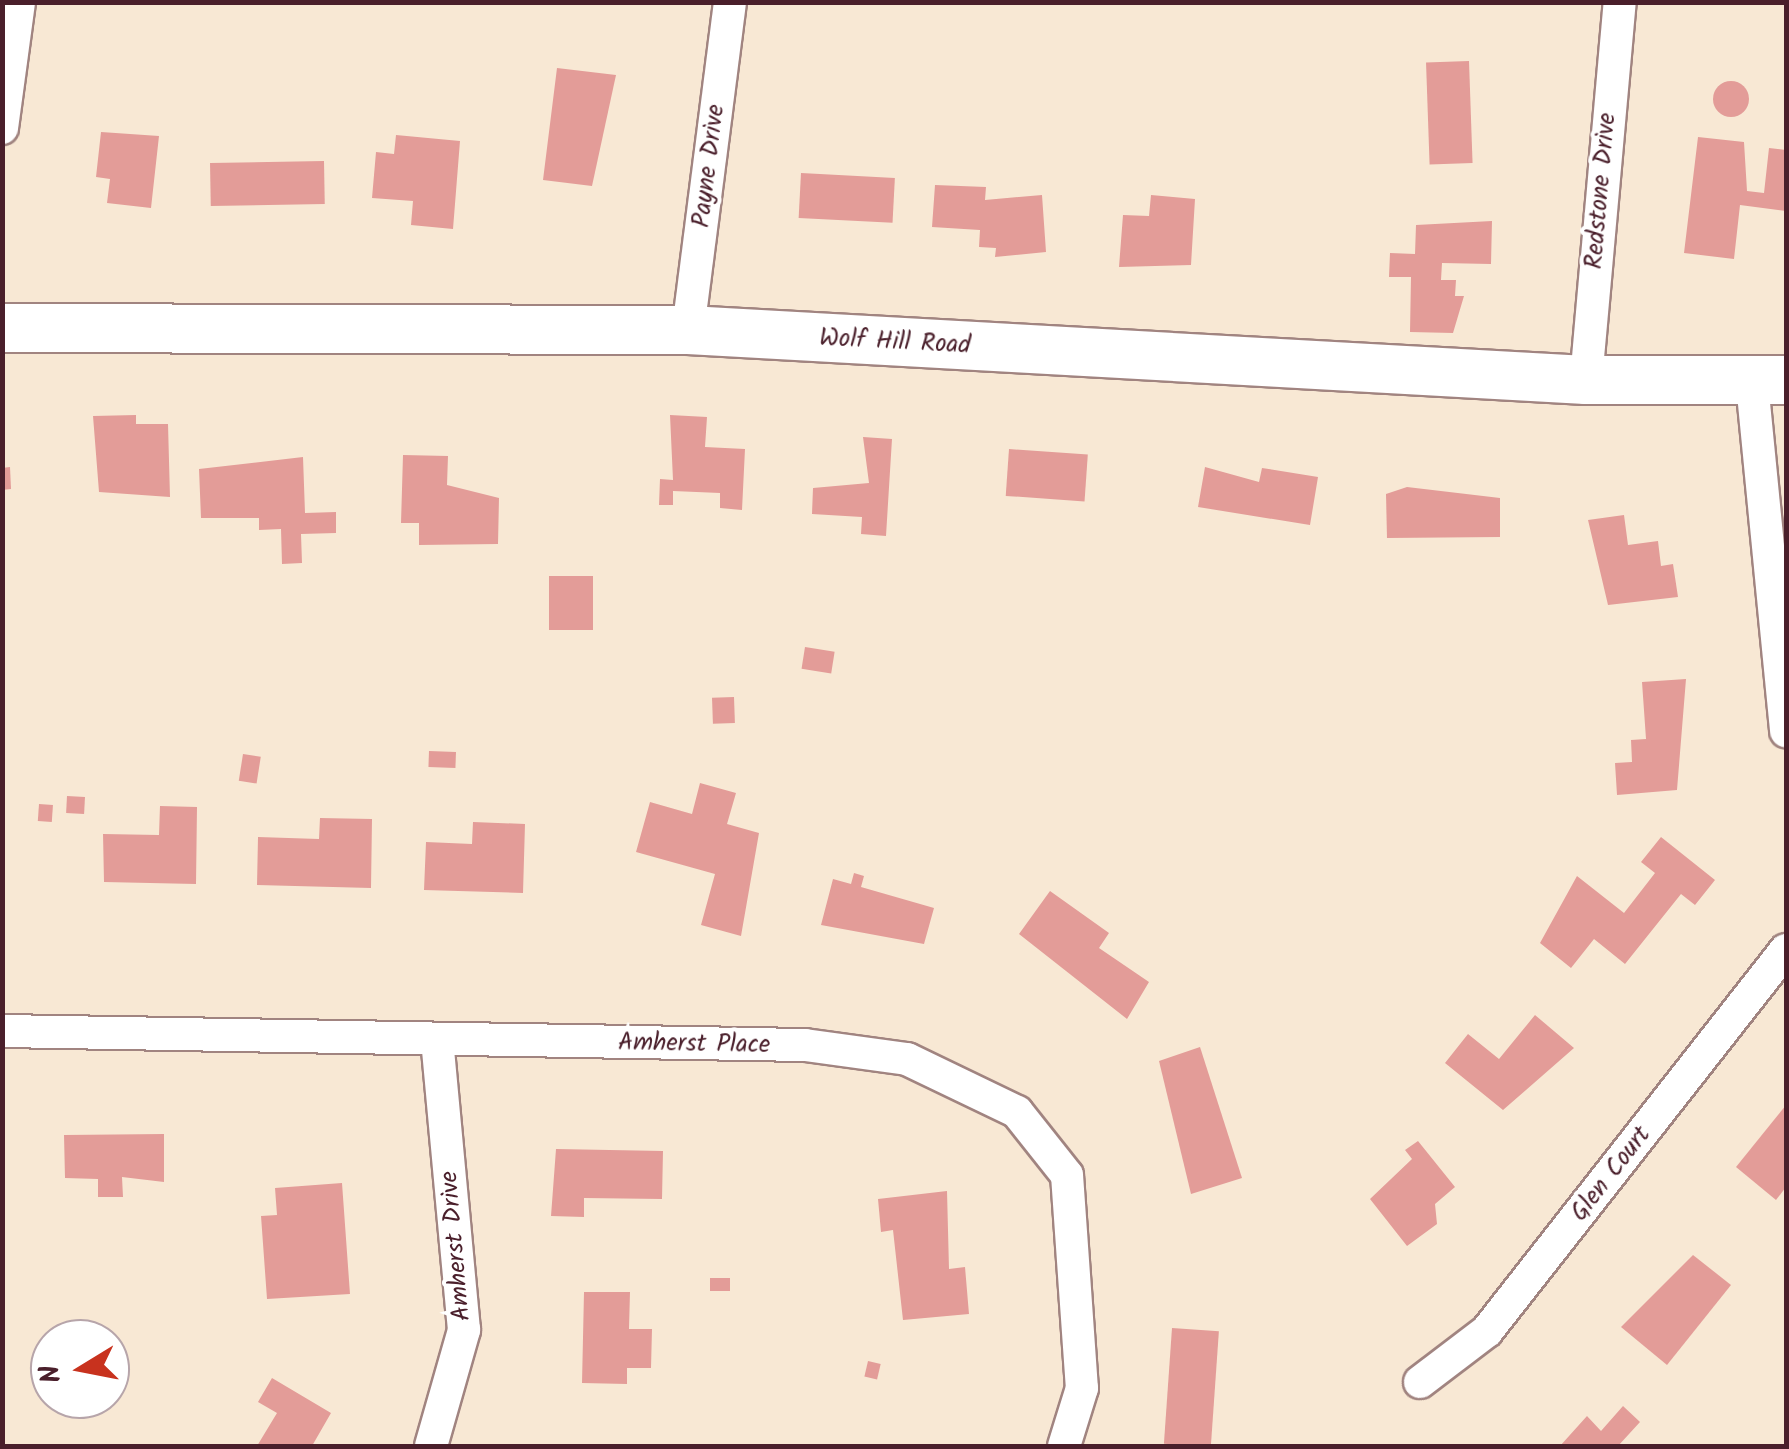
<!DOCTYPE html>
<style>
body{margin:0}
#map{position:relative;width:1789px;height:1449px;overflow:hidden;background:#f8e8d4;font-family:Kalam,sans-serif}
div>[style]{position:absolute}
.building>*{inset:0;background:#e39c98;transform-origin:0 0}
.round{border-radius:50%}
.roads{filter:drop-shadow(2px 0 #a18480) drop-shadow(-2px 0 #a18480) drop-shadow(0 2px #a18480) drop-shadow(0 -2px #a18480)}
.street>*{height:32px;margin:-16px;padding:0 16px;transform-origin:16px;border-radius:16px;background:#fff}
.secondary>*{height:48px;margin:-24px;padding:0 24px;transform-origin:24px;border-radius:24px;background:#fff}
span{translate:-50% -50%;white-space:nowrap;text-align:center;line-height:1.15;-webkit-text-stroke:8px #fff;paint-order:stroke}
.street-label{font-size:25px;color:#4a1f2b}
.frame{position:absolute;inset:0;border:5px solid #4a1f2b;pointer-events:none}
.north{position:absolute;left:30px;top:1319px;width:100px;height:100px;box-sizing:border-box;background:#fff;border:2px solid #b7a5aa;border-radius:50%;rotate:260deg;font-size:28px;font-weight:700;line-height:40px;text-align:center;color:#4a1f2b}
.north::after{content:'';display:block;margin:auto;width:35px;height:45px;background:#c8321e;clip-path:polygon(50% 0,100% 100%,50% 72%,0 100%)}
</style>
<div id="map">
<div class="building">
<div style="left:1469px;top:61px;width:102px;height:43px;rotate:88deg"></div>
<div style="clip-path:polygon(557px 68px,616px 75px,592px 186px,543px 180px)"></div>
<div class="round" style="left:1713px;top:81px;width:36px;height:36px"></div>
<div style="clip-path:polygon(101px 132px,159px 136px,151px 208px,107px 203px,110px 179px,96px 177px)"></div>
<div style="clip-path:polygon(396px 135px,460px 141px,453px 229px,411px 225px,413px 201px,372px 198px,376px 152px,394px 154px)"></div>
<div style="clip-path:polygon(1698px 137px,1744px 142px,1747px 191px,1764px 193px,1769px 148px,1786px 150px,1786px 211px,1740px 205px,1734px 259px,1684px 253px)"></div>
<div style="left:324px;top:161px;width:43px;height:114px;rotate:89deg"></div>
<div style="left:801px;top:173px;width:94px;height:45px;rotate:3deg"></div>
<div style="clip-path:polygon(935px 185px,986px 187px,985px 200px,1042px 195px,1046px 252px,995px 257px,996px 248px,979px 247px,980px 230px,932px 227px)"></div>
<div style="clip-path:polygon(1151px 195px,1195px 199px,1191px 265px,1119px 267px,1123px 215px,1149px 216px)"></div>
<div style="clip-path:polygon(1492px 221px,1491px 264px,1442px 263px,1441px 280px,1456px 280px,1455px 296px,1464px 296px,1453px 333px,1410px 332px,1411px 277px,1389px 277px,1390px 253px,1415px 254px,1416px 225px)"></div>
<div style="clip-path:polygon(136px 415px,136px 424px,168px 424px,170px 497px,99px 492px,93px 416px)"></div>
<div style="clip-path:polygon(670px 415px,707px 417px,705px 447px,745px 449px,742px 510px,720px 508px,720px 493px,673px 491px,673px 505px,659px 505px,660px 479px,673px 480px)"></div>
<div style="clip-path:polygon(863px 437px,892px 439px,886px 536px,861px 534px,862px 517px,812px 514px,813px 488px,869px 483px)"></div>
<div style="left:1009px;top:449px;width:79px;height:47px;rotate:4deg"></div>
<div style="clip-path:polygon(403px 455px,448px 456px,447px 485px,499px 498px,498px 544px,419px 545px,419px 523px,401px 523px)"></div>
<div style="clip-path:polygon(303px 457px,305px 513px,336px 512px,336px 533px,301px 534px,302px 563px,282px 564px,281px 529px,259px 530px,259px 518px,201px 518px,199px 469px)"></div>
<div style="clip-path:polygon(10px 467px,11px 489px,2px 490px,2px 468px)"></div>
<div style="clip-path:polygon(1205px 467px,1259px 482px,1262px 468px,1318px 477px,1310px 525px,1198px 507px)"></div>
<div style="clip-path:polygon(1407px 487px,1500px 498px,1500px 537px,1387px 538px,1386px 494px)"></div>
<div style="clip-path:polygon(1624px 515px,1628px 545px,1658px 541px,1661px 566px,1673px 564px,1678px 597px,1608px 605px,1588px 520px)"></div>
<div style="left:549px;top:576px;width:44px;height:54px"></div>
<div style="left:805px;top:647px;width:30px;height:22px;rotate:9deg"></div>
<div style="clip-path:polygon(1686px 679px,1677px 790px,1617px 795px,1615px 763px,1632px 762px,1631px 740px,1646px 739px,1642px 682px)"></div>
<div style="left:734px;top:697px;width:26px;height:22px;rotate:88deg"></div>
<div style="left:429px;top:751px;width:27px;height:16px;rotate:2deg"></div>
<div style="left:243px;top:754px;width:18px;height:27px;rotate:9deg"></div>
<div style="clip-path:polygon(700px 783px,736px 793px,727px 824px,759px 833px,741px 936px,701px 925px,715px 874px,636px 852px,650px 802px,692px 814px)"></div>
<div style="left:67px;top:796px;width:18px;height:17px;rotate:3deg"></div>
<div style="left:39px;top:804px;width:14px;height:17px;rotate:4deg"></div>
<div style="clip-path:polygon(160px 806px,197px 807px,196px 884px,104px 882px,103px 834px,159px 835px)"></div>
<div style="clip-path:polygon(320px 818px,372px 819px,371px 888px,257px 885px,258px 837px,319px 839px)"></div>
<div style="clip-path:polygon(473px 822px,525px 824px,523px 893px,424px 890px,426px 842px,472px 844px)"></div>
<div style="clip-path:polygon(1661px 837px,1715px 880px,1695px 905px,1681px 894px,1625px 964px,1594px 939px,1571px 968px,1540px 943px,1577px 876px,1624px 913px,1655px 873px,1641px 862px)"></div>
<div style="clip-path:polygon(854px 873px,864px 876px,861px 887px,934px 908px,924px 944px,821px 925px,833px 879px,851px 884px)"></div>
<div style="clip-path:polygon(1050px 891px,1109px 933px,1099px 948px,1149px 982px,1127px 1019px,1019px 934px)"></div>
<div style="clip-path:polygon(1535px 1015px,1574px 1048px,1503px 1110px,1445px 1063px,1468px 1034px,1499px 1059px)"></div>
<div style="clip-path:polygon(1200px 1047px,1242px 1178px,1191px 1194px,1159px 1061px)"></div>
<div style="clip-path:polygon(1786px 1105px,1786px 1187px,1776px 1200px,1736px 1167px)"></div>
<div style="clip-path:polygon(164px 1134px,164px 1182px,122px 1177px,123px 1197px,98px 1197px,98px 1179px,65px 1178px,64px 1135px)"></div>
<div style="clip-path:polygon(1418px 1141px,1455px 1187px,1435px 1204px,1437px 1224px,1407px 1246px,1370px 1199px,1412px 1159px,1405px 1150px)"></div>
<div style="clip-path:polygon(556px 1149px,663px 1151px,662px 1199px,584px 1198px,584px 1217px,551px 1216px)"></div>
<div style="clip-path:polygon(342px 1183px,350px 1294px,267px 1299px,261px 1216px,277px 1215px,275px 1188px)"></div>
<div style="clip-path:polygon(947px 1191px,949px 1269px,965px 1267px,969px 1314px,903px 1320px,893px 1230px,881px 1232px,878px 1199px)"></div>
<div style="clip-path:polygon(1693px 1255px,1731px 1285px,1667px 1365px,1621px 1327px)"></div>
<div style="left:710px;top:1278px;width:20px;height:13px"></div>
<div style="clip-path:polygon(584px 1292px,630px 1292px,629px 1329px,652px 1329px,651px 1368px,627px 1368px,627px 1384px,582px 1383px)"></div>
<div style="left:1172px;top:1328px;width:47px;height:116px;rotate:4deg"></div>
<div style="left:868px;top:1361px;width:13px;height:16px;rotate:13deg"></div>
<div style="clip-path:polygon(272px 1378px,331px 1413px,312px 1446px,257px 1446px,277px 1413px,258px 1402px)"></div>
<div style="clip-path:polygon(1623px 1406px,1640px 1422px,1618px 1446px,1560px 1446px,1587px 1416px,1601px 1431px)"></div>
</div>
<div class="roads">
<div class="street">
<div style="left:2px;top:128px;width:127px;rotate:-82.3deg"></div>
<div style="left:688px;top:330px;width:331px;rotate:-82.7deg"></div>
<div style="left:1586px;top:380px;width:380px;rotate:-84.9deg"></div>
<div style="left:1752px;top:383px;width:350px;rotate:84.4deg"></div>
<div style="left:2px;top:1031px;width:803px;rotate:1deg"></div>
<div style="left:805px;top:1045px;width:103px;rotate:7.8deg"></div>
<div style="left:907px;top:1059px;width:122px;rotate:25.7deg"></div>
<div style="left:1017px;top:1112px;width:80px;rotate:51.6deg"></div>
<div style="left:1067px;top:1175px;width:214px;rotate:86deg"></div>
<div style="left:1082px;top:1388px;width:61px;rotate:107.2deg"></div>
<div style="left:1420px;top:1382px;width:84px;rotate:-37.3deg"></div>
<div style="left:1487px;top:1331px;width:484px;rotate:-51.9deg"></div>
<div style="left:431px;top:1446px;width:121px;rotate:-74.1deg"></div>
<div style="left:464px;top:1330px;width:290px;rotate:-95.3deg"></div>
</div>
<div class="secondary">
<div style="left:2px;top:328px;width:686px;rotate:0.17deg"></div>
<div style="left:688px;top:330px;width:899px;rotate:3.19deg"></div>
<div style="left:1586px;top:380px;width:200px"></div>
</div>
</div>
<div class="street-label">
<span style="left:709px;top:166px;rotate:-83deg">Payne Drive</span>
<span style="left:1601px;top:191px;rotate:-85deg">Redstone Drive</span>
<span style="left:895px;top:342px;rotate:3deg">Wolf Hill Road</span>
<span style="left:694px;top:1044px;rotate:1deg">Amherst Place</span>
<span style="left:1611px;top:1174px;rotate:-52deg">Glen Court</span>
<span style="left:456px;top:1246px;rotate:-95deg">Amherst Drive</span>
</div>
<div class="frame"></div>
<div class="north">N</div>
</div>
